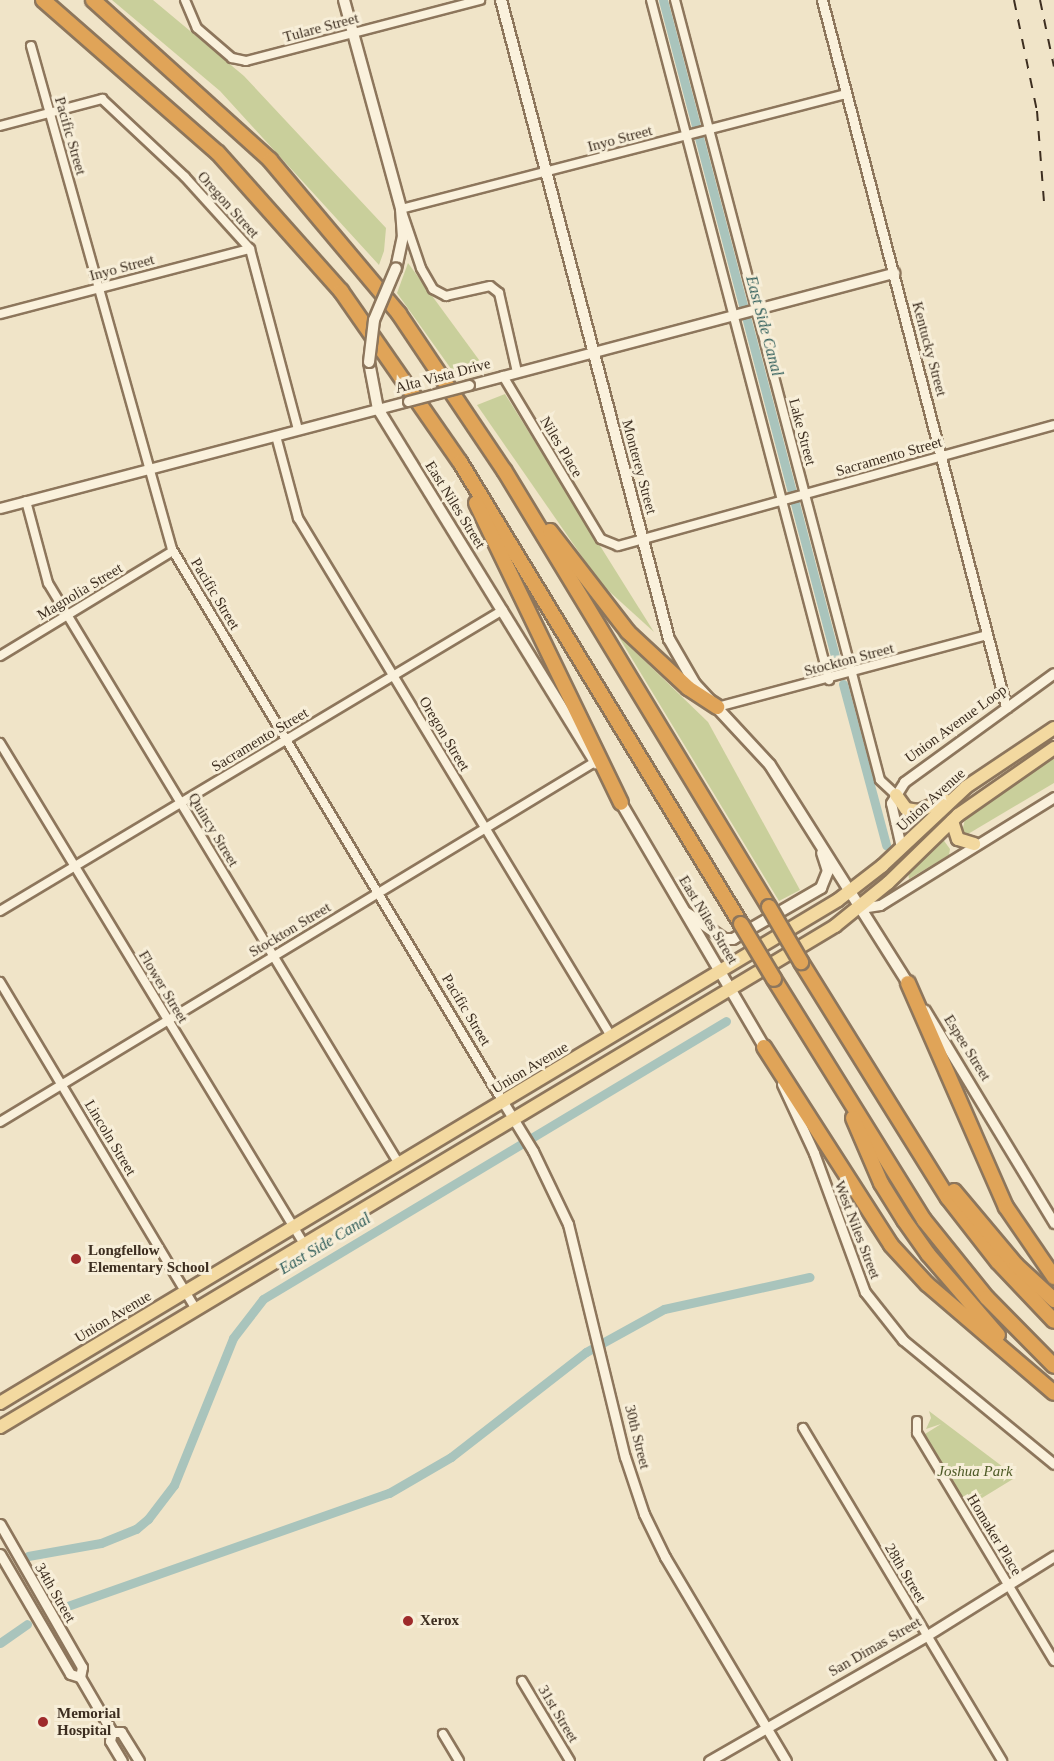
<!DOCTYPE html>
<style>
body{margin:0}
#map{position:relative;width:1054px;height:1761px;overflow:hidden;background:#f0e4c8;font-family:Georgia,serif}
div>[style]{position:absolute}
.green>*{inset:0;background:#c9cf9b}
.canal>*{height:9px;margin:-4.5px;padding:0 4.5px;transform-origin:4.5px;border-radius:4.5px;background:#a9c4bc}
.roads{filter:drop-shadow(2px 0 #8d765c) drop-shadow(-2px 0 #8d765c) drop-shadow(0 2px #8d765c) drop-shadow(0 -2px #8d765c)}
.minor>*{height:8px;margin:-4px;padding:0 4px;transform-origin:4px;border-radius:4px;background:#faf1dc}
.tertiary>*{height:9px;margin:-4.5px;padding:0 4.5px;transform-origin:4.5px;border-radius:4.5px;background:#faf1dc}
.secondary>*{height:10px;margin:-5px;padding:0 5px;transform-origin:5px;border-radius:5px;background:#faf1dc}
.primary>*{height:12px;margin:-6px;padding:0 6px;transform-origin:6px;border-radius:6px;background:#f3d9a0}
.motorway>*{height:14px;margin:-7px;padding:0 7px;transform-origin:7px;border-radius:7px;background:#e0a458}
.rail>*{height:2px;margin-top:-1px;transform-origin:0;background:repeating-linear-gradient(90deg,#3d2e20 0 10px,transparent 0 20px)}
.bridges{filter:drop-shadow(2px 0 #8d765c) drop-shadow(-2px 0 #8d765c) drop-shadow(0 2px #8d765c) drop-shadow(0 -2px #8d765c)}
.tertiary-bridge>*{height:9px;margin:-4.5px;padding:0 4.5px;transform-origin:4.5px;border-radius:4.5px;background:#faf1dc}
.secondary-bridge>*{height:10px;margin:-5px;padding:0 5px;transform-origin:5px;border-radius:5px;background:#faf1dc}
.motorway-bridge>*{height:14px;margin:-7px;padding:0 7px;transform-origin:7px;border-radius:7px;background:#e0a458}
.dots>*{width:16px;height:16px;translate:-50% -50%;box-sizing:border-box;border:3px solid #f7eed8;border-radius:50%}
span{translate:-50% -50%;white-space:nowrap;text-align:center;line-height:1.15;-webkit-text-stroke:6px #f7eed8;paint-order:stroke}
.street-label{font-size:15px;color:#3d2e20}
.poi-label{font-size:15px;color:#3d2e20;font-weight:700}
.left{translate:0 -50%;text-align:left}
.park-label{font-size:15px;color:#4d5a26;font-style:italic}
.water-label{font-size:16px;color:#2f5d5a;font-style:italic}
</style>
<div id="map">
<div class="green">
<div style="clip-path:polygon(112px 0,153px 0,244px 76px,386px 228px,384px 251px,379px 265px,220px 91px)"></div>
<div style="clip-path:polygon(408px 263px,482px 364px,454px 373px,397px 293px)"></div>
<div style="clip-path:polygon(505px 394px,654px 632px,601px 584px,477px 405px)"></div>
<div style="clip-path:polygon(617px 634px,708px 722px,800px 890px,779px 901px)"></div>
<div style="clip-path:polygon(1054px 755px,1054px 783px,968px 834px,962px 832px,965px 819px)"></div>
<div style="clip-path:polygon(942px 838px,950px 849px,949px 855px,909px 879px,908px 872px)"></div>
<div style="clip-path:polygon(929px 1411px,1015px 1476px,1013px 1479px,964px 1509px,963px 1503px,970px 1504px,983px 1493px,967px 1502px,960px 1496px,925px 1434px,941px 1424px,926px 1429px,931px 1418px)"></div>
</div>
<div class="canal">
<div style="left:663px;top:0;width:682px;rotate:75.31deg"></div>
<div style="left:843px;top:684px;width:167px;rotate:75deg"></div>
<div style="left:28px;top:1556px;width:74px;rotate:-10.1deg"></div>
<div style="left:101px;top:1543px;width:38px;rotate:-22deg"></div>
<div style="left:136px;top:1529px;width:16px;rotate:-40deg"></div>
<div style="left:148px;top:1519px;width:43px;rotate:-52.6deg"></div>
<div style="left:174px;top:1485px;width:158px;rotate:-68.1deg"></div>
<div style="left:233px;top:1338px;width:49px;rotate:-52.4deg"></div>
<div style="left:263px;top:1299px;width:540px;rotate:-30.98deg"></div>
<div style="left:59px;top:1609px;width:350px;rotate:-19.4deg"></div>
<div style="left:389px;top:1493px;width:72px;rotate:-30.1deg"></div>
<div style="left:451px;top:1457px;width:171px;rotate:-37.9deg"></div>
<div style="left:586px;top:1352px;width:89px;rotate:-28.9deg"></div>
<div style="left:664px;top:1309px;width:149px;rotate:-12.4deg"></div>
<div style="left:0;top:1643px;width:33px;rotate:-35deg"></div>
</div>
<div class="roads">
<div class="minor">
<div style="left:185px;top:0;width:30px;rotate:67deg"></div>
<div style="left:197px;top:28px;width:46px;rotate:40.6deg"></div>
<div style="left:232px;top:58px;width:14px;rotate:12deg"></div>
<div style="left:246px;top:61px;width:242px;rotate:-14.6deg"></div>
<div style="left:651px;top:0;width:703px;rotate:75.33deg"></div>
<div style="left:675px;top:0;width:806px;rotate:75.27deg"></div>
<div style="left:880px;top:780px;width:22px;rotate:43deg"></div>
<div style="left:31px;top:46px;width:522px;rotate:74.34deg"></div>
<div style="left:172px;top:549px;width:644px;rotate:59.1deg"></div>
<div style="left:0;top:126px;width:106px;rotate:-14.8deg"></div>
<div style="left:102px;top:99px;width:114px;rotate:43.2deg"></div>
<div style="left:185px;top:177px;width:97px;rotate:47.9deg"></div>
<div style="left:250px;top:249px;width:187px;rotate:75.1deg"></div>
<div style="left:0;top:314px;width:258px;rotate:-14.6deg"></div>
<div style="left:517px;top:372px;width:81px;rotate:-102.8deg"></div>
<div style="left:499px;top:293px;width:11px;rotate:-142deg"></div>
<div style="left:490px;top:286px;width:45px;rotate:167.2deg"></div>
<div style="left:446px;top:296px;width:15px;rotate:-152deg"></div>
<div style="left:433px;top:289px;width:24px;rotate:-120deg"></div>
<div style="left:421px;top:268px;width:62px;rotate:-108.7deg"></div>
<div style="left:401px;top:209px;width:460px;rotate:-14.5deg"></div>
<div style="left:503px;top:376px;width:190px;rotate:59deg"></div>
<div style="left:601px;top:539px;width:18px;rotate:22deg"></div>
<div style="left:618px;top:546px;width:452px;rotate:-15.5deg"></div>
<div style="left:276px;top:436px;width:85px;rotate:75deg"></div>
<div style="left:298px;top:518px;width:605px;rotate:58.86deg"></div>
<div style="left:26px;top:501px;width:85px;rotate:75deg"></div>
<div style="left:48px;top:583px;width:679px;rotate:58.86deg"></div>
<div style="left:0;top:656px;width:202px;rotate:-31.3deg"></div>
<div style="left:717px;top:707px;width:280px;rotate:-14.9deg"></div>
<div style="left:0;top:743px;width:586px;rotate:58.75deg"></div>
<div style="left:0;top:911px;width:586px;rotate:-30.9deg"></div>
<div style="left:0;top:982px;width:381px;rotate:59.1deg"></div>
<div style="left:0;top:1122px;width:695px;rotate:-31.18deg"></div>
<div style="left:917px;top:1421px;width:12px;rotate:90deg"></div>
<div style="left:917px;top:1433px;width:266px;rotate:59deg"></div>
<div style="left:803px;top:1428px;width:388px;rotate:59.1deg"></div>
<div style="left:522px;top:1681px;width:93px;rotate:59deg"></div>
<div style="left:443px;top:1734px;width:31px;rotate:59deg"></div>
</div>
<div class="tertiary">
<div style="left:822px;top:0;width:731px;rotate:75.41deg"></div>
<div style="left:469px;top:385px;width:440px;rotate:-14.8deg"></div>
<div style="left:0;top:508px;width:422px;rotate:-14.7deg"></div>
<div style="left:901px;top:847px;width:45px;rotate:-102.8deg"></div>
<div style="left:891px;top:803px;width:25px;rotate:-58deg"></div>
<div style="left:904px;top:782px;width:185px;rotate:-36deg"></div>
<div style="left:861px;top:908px;width:19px;rotate:-9deg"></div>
<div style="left:880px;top:905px;width:205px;rotate:-31.8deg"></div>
<div style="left:925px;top:1010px;width:249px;rotate:58.8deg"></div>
<div style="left:782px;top:1084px;width:76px;rotate:65.1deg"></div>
<div style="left:814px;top:1153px;width:148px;rotate:69.9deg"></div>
<div style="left:865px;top:1292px;width:61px;rotate:51.6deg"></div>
<div style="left:903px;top:1340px;width:195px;rotate:39.4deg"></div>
<div style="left:503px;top:1102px;width:57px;rotate:58.5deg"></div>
<div style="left:533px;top:1151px;width:81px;rotate:64.4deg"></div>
<div style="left:568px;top:1224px;width:240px;rotate:76.3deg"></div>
<div style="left:625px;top:1457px;width:60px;rotate:71.6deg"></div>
<div style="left:644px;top:1514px;width:48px;rotate:64deg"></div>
<div style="left:665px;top:1557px;width:237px;rotate:59.3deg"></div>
<div style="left:0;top:1524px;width:165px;rotate:60.2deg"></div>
<div style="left:82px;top:1667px;width:10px;rotate:101deg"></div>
<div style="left:80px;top:1677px;width:64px;rotate:59.8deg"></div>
<div style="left:112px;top:1732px;width:9px;rotate:103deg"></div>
<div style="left:110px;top:1741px;width:23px;rotate:59deg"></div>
<div style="left:0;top:1554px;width:139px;rotate:59.7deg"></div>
<div style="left:70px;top:1674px;width:10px;rotate:17deg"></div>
<div style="left:112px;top:1732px;width:9px"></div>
<div style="left:121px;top:1732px;width:34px;rotate:58deg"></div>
<div style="left:709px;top:1761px;width:250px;rotate:-29.9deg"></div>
<div style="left:926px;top:1636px;width:151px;rotate:-32deg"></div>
</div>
<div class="secondary">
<div style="left:344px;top:0;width:217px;rotate:74.7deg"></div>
<div style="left:401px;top:209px;width:27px;rotate:86deg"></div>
<div style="left:403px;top:236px;width:33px;rotate:102deg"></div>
<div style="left:501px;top:0;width:661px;rotate:75.27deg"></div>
<div style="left:669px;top:639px;width:52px;rotate:60deg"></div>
<div style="left:695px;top:684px;width:110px;rotate:47.2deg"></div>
<div style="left:770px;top:765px;width:258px;rotate:57.7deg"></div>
<div style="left:369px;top:362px;width:48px;rotate:79.2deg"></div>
<div style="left:378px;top:409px;width:416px;rotate:58.4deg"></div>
<div style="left:617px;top:796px;width:291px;rotate:59.6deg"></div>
<div style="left:687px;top:913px;width:45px;rotate:35.1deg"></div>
<div style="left:724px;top:939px;width:9px"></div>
<div style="left:733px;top:939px;width:102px;rotate:-30.1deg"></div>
<div style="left:821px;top:888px;width:18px;rotate:-68deg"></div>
<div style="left:828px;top:871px;width:19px;rotate:-108deg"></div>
</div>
<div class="primary">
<div style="left:896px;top:795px;width:17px;rotate:54deg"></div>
<div style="left:906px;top:809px;width:13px;rotate:9deg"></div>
<div style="left:919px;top:811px;width:28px;rotate:-23deg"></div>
<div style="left:952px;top:821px;width:19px;rotate:72deg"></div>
<div style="left:958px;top:839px;width:17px;rotate:17deg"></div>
<div style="left:0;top:1403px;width:977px;rotate:-30.97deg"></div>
<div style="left:838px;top:900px;width:56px;rotate:-37.7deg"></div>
<div style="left:882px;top:866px;width:115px;rotate:-43.2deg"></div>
<div style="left:966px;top:787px;width:106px;rotate:-33.8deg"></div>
<div style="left:0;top:1427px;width:974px;rotate:-30.96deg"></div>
<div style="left:835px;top:926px;width:68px;rotate:-39.1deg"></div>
<div style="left:888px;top:883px;width:98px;rotate:-44.2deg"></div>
<div style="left:958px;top:815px;width:117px;rotate:-34.9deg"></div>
</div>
<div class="motorway">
<div style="left:43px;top:0;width:232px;rotate:41.2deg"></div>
<div style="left:218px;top:153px;width:185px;rotate:48.3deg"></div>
<div style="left:341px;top:291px;width:208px;rotate:55.2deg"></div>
<div style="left:460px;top:462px;width:541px;rotate:58.69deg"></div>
<div style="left:93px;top:0;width:239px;rotate:42.1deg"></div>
<div style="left:270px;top:160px;width:201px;rotate:50deg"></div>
<div style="left:399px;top:314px;width:188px;rotate:56.1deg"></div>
<div style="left:504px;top:470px;width:511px;rotate:58.77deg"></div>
<div style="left:476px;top:503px;width:333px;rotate:64.2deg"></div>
<div style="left:550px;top:531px;width:128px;rotate:52.3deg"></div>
<div style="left:628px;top:632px;width:82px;rotate:43deg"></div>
<div style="left:688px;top:688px;width:35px;rotate:33deg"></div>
<div style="left:801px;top:962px;width:278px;rotate:58.1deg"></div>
<div style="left:948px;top:1198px;width:81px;rotate:52deg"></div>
<div style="left:998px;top:1262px;width:81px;rotate:46.5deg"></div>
<div style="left:774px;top:979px;width:284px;rotate:58.1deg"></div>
<div style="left:924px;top:1220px;width:100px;rotate:51.1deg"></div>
<div style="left:987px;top:1298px;width:95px;rotate:45.4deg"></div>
<div style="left:908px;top:983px;width:244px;rotate:66.4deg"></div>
<div style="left:1006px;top:1207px;width:85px;rotate:55.6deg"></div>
<div style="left:764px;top:1047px;width:235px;rotate:57.3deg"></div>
<div style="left:891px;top:1245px;width:53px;rotate:47.3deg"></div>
<div style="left:927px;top:1284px;width:167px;rotate:40.6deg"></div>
<div style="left:853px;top:1118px;width:71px;rotate:66.7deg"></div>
<div style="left:881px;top:1183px;width:44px;rotate:58.1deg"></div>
<div style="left:904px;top:1220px;width:42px;rotate:54.8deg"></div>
<div style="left:928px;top:1254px;width:107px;rotate:49.2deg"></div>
<div style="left:954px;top:1191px;width:97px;rotate:50deg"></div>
<div style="left:1016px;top:1265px;width:52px;rotate:42.6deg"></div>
</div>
</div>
<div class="rail">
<div style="left:1014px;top:0;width:113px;rotate:78.3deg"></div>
<div style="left:1037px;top:111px;width:91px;rotate:85.6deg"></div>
<div style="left:1040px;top:0;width:68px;rotate:78.2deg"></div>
</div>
<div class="bridges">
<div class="tertiary-bridge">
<div style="left:408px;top:401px;width:63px;rotate:-14.7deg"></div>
</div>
<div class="secondary-bridge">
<div style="left:369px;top:362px;width:42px;rotate:-83.2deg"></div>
<div style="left:374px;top:320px;width:56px;rotate:-67.1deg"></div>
</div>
<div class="motorway-bridge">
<div style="left:769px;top:907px;width:64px;rotate:59.8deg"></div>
<div style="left:741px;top:924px;width:64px;rotate:59deg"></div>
</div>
</div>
<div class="dots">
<div style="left:76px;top:1259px;background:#9e2a2b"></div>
<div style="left:408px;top:1621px;background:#9e2a2b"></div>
<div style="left:43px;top:1722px;background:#9e2a2b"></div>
</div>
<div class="street-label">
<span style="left:321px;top:28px;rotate:-15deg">Tulare Street</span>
<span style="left:70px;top:136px;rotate:74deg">Pacific Street</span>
<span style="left:620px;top:139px;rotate:-15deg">Inyo Street</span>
<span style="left:228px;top:205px;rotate:48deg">Oregon Street</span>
<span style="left:122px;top:268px;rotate:-15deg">Inyo Street</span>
<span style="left:929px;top:349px;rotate:75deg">Kentucky Street</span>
<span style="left:443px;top:376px;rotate:-15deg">Alta Vista Drive</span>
<span style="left:802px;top:432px;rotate:75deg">Lake Street</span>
<span style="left:561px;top:447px;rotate:59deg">Niles Place</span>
<span style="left:889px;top:457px;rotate:-16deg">Sacramento Street</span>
<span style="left:639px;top:467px;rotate:75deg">Monterey Street</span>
<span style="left:455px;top:505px;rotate:58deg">East Niles Street</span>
<span style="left:80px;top:592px;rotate:-31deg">Magnolia Street</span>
<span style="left:215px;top:594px;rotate:59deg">Pacific Street</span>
<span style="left:849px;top:660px;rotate:-15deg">Stockton Street</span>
<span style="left:956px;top:724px;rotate:-36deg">Union Avenue Loop</span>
<span style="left:444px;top:734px;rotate:59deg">Oregon Street</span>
<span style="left:260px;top:740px;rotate:-31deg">Sacramento Street</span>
<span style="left:931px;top:800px;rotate:-42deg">Union Avenue</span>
<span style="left:213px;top:830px;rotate:59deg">Quincy Street</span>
<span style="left:708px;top:920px;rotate:59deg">East Niles Street</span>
<span style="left:290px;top:930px;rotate:-31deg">Stockton Street</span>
<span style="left:163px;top:987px;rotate:59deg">Flower Street</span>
<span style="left:466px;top:1010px;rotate:59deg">Pacific Street</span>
<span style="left:967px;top:1048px;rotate:58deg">Espee Street</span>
<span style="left:530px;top:1068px;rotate:-31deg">Union Avenue</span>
<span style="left:110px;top:1138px;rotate:59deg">Lincoln Street</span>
<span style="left:857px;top:1230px;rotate:69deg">West Niles Street</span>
<span style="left:113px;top:1317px;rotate:-31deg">Union Avenue</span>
<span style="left:637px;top:1437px;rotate:76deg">30th Street</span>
<span style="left:994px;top:1535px;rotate:59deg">Homaker Place</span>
<span style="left:905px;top:1573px;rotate:59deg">28th Street</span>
<span style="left:55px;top:1593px;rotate:60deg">34th Street</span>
<span style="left:875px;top:1647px;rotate:-30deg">San Dimas Street</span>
<span style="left:558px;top:1714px;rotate:59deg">31st Street</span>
</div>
<div class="poi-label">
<span class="left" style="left:88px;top:1259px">Longfellow<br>Elementary School</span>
<span class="left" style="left:420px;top:1621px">Xerox</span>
<span class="left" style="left:57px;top:1722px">Memorial<br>Hospital</span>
</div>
<div class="park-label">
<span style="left:975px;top:1472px">Joshua Park</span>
</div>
<div class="water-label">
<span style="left:764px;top:326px;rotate:75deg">East Side Canal</span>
<span style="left:325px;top:1244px;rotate:-31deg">East Side Canal</span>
</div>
</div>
